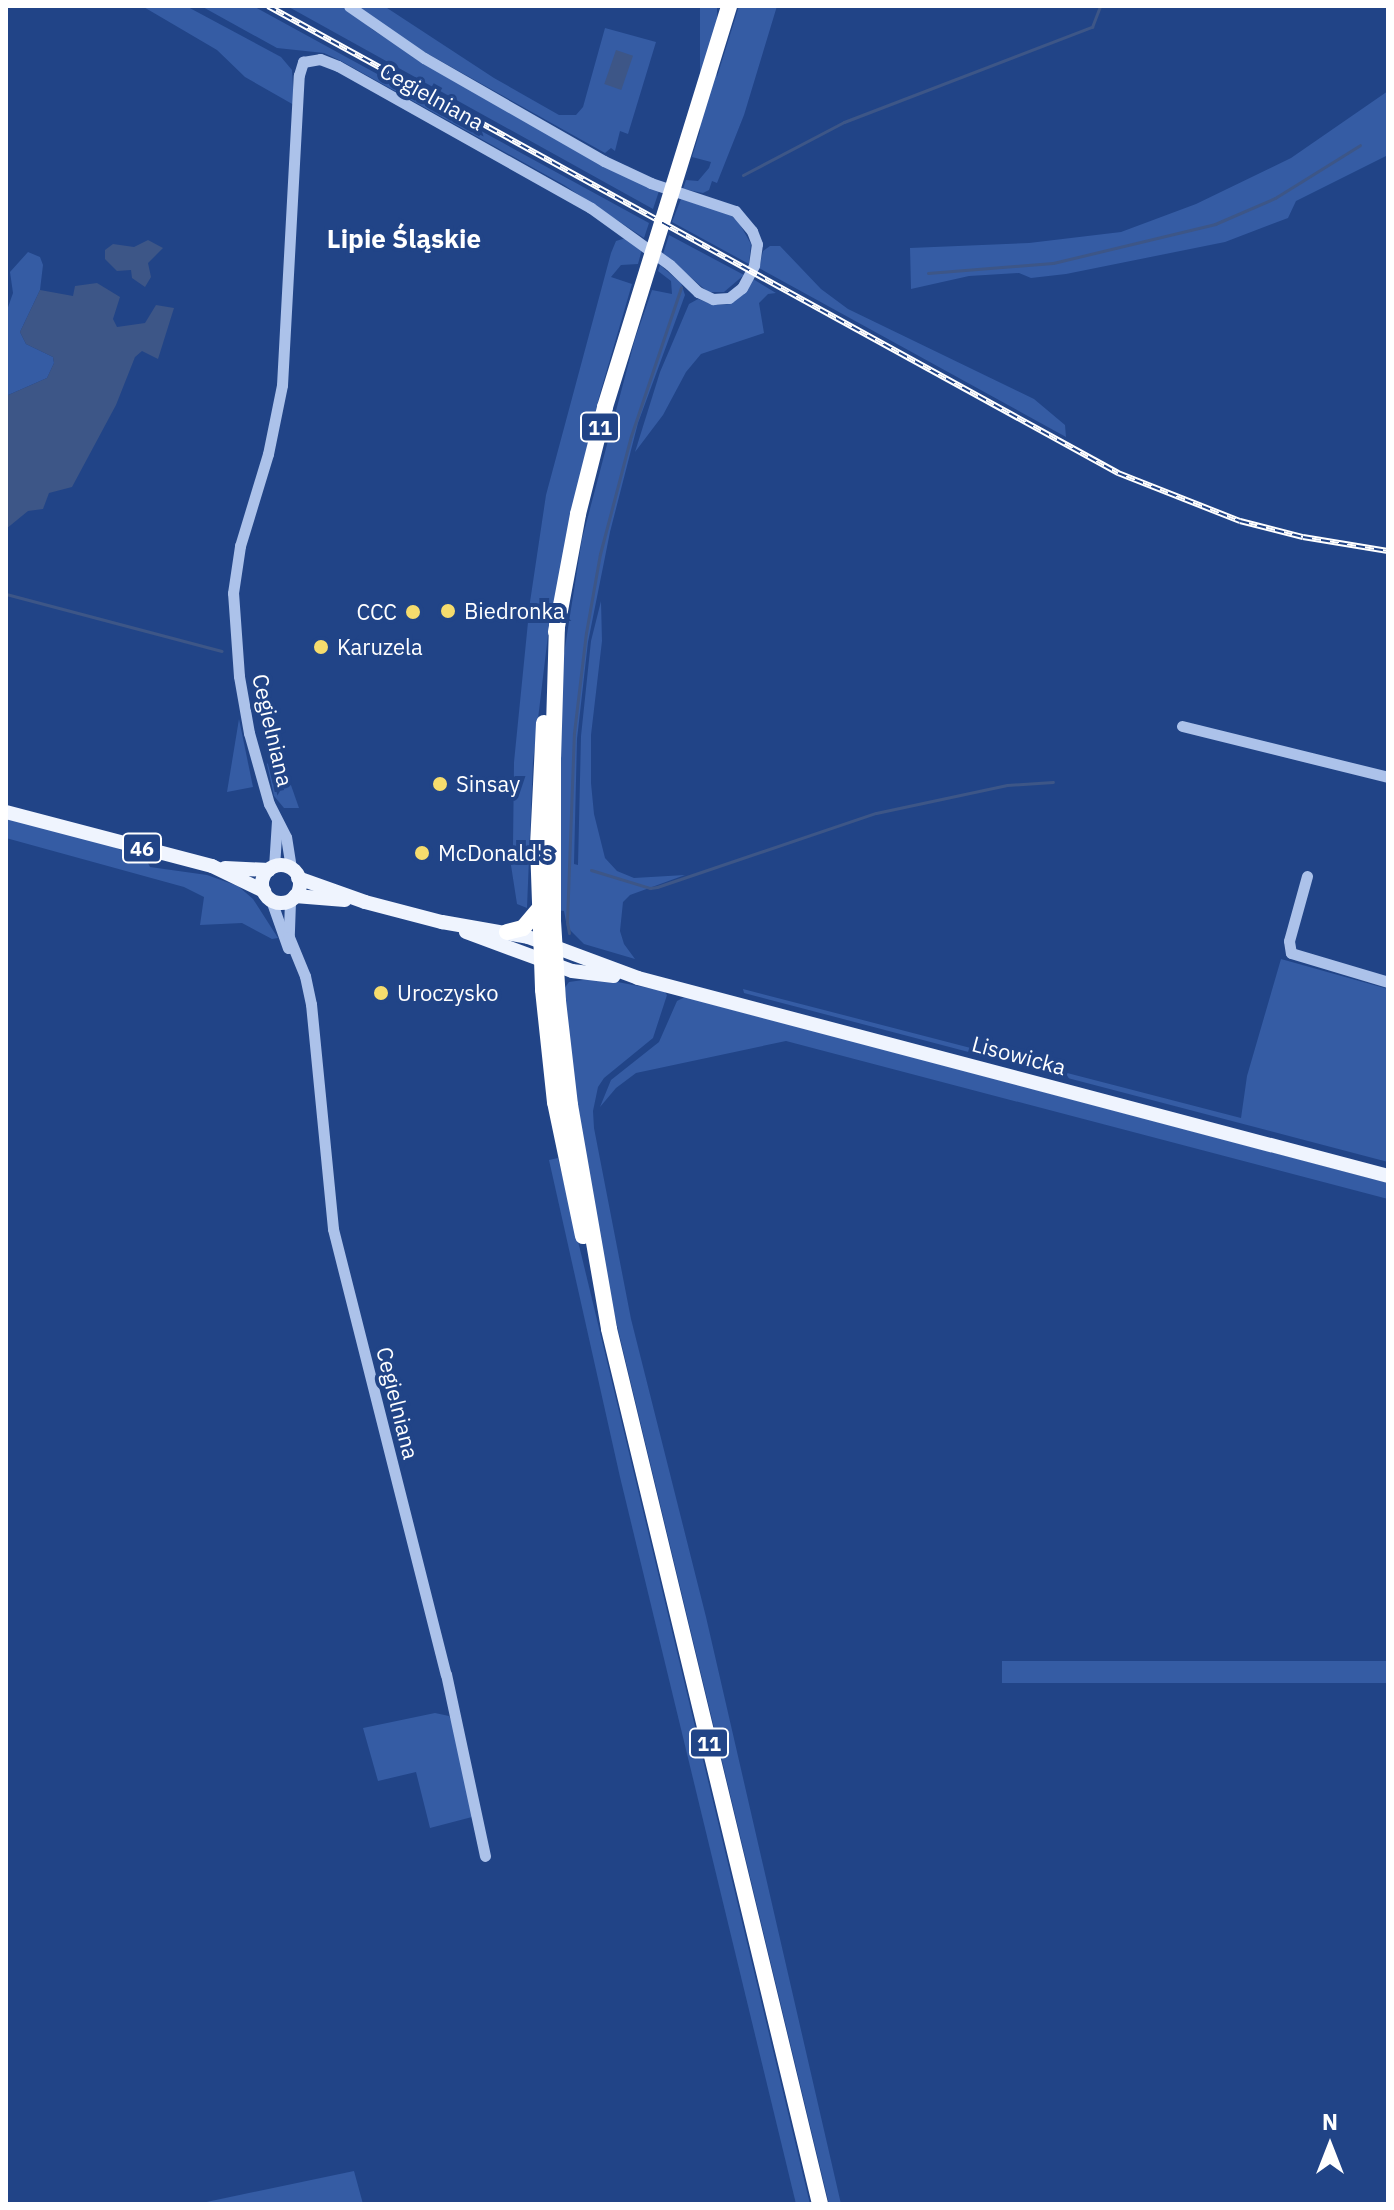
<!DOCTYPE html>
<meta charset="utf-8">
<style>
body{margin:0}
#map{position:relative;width:1394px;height:2210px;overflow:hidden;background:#214487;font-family:"IBM Plex Sans",sans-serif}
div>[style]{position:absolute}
.green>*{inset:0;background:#355ca4;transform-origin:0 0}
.water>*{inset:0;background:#3d5687;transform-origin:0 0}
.stream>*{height:3px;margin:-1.5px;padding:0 1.5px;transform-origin:1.5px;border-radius:1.5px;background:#3d5687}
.minor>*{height:11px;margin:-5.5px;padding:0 5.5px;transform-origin:5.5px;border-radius:5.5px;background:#acc2ea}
.major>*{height:14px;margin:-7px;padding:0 7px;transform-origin:7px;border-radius:7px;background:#eff4fe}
.major>.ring{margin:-7px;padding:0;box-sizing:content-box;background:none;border:14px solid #eff4fe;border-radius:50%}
.highway>*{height:16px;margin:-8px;padding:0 8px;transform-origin:8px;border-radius:8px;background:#fff}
.rail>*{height:6px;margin-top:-3px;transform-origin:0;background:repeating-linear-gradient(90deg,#214487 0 9px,#fff 0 18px);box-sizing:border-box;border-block:2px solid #fff}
.dots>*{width:22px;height:22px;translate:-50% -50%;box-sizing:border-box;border:4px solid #214487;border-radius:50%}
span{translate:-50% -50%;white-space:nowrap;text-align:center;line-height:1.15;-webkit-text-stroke:8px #214487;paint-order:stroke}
.shield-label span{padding:2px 6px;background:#214487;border:2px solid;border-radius:6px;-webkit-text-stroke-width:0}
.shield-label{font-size:20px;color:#fff;font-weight:700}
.street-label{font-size:22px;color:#fff}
.poi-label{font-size:22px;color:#fff}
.left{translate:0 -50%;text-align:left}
.right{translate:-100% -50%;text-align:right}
.quarter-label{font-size:26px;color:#fff;font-weight:700}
.frame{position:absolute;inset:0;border:8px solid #fff;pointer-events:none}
.north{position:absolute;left:1290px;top:2106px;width:80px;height:80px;-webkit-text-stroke:6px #214487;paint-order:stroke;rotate:0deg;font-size:22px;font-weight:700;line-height:32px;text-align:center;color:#fff}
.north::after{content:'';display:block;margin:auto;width:28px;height:36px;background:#fff;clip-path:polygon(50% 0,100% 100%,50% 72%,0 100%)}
</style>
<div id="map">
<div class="green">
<div style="clip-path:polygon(142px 6px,186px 6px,281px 57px,292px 70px,294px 105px,245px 77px,217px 50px)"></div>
<div style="clip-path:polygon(201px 6px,253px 6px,649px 223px,644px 238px,564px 185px,341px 61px,324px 53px,277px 48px)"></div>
<div style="clip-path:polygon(287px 6px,344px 6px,373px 30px,430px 66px,607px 168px,659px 191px,653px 209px)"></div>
<div style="clip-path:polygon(356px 6px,384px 6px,494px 78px,559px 115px,576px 115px,583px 107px,605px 28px,656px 42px,628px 134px,620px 131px,615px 151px,611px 148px,605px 153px,396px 36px)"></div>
<div style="left:700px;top:6px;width:17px;height:146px"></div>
<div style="clip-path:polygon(739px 6px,777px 6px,744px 115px,717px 183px,712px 181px,709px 190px,703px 193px,683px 189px,686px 180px,698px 181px,709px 168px,711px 162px,692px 157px)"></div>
<div style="clip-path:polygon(1388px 91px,1388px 155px,1296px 201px,1288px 218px,1225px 242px,1066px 274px,1031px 278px,1019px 273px,969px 276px,911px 289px,910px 248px,1029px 243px,1121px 232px,1196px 204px,1291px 158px)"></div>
<div style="clip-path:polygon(681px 199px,729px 214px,738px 221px,751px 244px,749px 264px,672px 222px)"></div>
<div style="clip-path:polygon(669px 235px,744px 275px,724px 292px,708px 292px,663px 254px)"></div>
<div style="clip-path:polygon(626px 238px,642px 249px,638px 264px,621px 265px,611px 277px,632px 284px,599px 397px,548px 635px,533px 761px,527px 908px,517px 904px,508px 846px,513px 845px,514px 762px,530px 602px,546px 495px,611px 253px,616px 241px)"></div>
<div style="clip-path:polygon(770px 246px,780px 246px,821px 289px,848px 309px,1034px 399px,1065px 425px,1066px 437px,759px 268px,763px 251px)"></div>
<div style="clip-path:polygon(28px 252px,40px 257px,43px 265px,40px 290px,20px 332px,26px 344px,53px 357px,54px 363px,47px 378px,6px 396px,6px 313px,13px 293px,10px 272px)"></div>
<div style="clip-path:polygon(660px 265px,681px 283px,685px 295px,638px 423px,610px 532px,588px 642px,577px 739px,574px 864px,578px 865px,581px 736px,591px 641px,601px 601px,602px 641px,591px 735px,591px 783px,594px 814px,605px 858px,617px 871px,634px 878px,685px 875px,630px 895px,623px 902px,620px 931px,624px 944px,635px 959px,584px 944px,567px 927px,564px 911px,556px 910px,563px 660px,582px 539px,635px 339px,652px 290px,672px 294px,671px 281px,658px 271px)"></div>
<div style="clip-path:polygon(753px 279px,776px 293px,768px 294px,759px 303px,764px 333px,701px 354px,686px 372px,663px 415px,635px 452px,660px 372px,689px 304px,698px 299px,714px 305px,731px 304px)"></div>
<div style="clip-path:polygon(239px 719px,253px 787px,227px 792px)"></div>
<div style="clip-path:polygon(280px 754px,299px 808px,284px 808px,274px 796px,267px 764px)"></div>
<div style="clip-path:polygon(6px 818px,109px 845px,147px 861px,150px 867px,207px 875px,238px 886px,253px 899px,278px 938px,272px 939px,242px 923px,200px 925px,204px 897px,184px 887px,6px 838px)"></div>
<div style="clip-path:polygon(1281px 959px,1388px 989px,1388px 1162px,744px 993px,743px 989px,1241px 1118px,1247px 1076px)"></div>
<div style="clip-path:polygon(597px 978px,664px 991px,667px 995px,653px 1038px,604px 1078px,598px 1087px,593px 1111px,594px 1128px,631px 1319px,706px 1617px,841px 2204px,829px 2204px,602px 1263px,572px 1067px,564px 989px,569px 982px)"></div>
<div style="clip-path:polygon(685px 997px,1388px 1183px,1388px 1199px,786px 1041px,636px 1073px,616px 1088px,600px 1107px,611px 1080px,659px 1042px,677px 1001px)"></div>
<div style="clip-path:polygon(558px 1158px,810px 2204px,796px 2204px,620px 1477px,549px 1160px)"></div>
<div style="left:1388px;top:1661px;width:22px;height:386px;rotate:90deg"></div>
<div style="clip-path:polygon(435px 1713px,449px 1716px,452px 1722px,472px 1817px,430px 1828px,416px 1772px,378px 1781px,363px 1728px)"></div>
<div style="clip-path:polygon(354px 2171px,363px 2204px,197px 2204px)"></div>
</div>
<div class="water">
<div style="left:616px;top:50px;width:18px;height:36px;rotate:19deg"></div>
<div style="clip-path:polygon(148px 240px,163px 248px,148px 263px,151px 277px,145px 287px,132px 278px,131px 270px,117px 271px,105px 259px,105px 250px,113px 244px,134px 247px)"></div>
<div style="clip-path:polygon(97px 283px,120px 297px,113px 319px,117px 327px,145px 323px,156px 305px,174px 308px,158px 359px,142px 351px,135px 357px,116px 405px,72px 487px,49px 493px,43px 509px,28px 511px,6px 529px,6px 396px,47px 378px,54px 363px,53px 357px,26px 344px,20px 332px,40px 290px,73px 296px,75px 286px)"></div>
</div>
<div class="stream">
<div style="left:743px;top:175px;width:114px;rotate:-27.7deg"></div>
<div style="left:844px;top:122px;width:266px;rotate:-21deg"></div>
<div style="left:1092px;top:27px;width:22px;rotate:-69deg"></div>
<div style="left:928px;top:273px;width:125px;rotate:-4.6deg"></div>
<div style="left:1053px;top:263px;width:167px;rotate:-13.5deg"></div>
<div style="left:1215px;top:224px;width:65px;rotate:-23.4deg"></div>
<div style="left:1275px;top:198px;width:100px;rotate:-31.9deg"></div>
<div style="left:6px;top:594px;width:223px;rotate:14.8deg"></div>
<div style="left:591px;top:870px;width:62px;rotate:17deg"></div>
<div style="left:650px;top:888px;width:7px;rotate:-8deg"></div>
<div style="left:657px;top:887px;width:231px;rotate:-18.7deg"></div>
<div style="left:876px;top:813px;width:134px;rotate:-12.1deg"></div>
<div style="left:1007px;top:785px;width:46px;rotate:-3.7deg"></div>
<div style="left:569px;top:933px;width:11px;rotate:-100deg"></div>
<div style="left:567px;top:922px;width:189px;rotate:-87.9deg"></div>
<div style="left:574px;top:733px;width:101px;rotate:-83.2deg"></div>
<div style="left:586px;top:633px;width:80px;rotate:-80deg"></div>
<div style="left:600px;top:554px;width:122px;rotate:-75.3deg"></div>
<div style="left:631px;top:436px;width:157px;rotate:-71.4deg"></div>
</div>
<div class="minor">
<div style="left:1182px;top:726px;width:212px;rotate:13.9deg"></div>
<div style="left:274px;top:867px;width:46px;rotate:-86.3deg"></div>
<div style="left:291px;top:868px;width:31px;rotate:-99deg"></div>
<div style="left:286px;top:837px;width:37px;rotate:-117deg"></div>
<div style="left:269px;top:804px;width:74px;rotate:-105.7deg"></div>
<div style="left:249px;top:733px;width:58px;rotate:-100deg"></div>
<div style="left:239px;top:676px;width:83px;rotate:-94.1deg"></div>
<div style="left:233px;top:593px;width:48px;rotate:-81.5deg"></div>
<div style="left:240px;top:546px;width:96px;rotate:-73.1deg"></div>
<div style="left:268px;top:454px;width:70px;rotate:-78.5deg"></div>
<div style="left:282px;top:385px;width:310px;rotate:-86.9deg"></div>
<div style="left:299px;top:75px;width:14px;rotate:-73deg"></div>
<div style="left:303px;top:62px;width:17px;rotate:-10deg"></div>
<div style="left:320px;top:59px;width:19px;rotate:21deg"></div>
<div style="left:338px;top:66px;width:290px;rotate:29.3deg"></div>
<div style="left:591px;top:208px;width:97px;rotate:35.8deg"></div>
<div style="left:670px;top:265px;width:39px;rotate:44deg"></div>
<div style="left:698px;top:292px;width:17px;rotate:25deg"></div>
<div style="left:713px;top:299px;width:16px;rotate:-4deg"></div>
<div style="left:729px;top:298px;width:16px;rotate:-38deg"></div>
<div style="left:742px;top:288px;width:26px;rotate:-62deg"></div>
<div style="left:754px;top:265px;width:21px;rotate:-82deg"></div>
<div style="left:757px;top:244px;width:14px;rotate:-111deg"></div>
<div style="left:752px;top:231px;width:26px;rotate:-130deg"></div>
<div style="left:735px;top:211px;width:89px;rotate:-161.6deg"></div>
<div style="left:651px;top:183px;width:52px;rotate:-154.9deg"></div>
<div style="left:604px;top:161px;width:207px;rotate:-150.2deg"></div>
<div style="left:424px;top:58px;width:91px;rotate:-145.3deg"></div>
<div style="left:1307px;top:876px;width:67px;rotate:105.5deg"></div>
<div style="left:1289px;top:941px;width:12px;rotate:81deg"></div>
<div style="left:1291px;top:953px;width:101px;rotate:16.6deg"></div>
<div style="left:271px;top:900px;width:51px;rotate:70.5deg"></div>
<div style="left:290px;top:901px;width:36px;rotate:92deg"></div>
<div style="left:289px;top:937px;width:42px;rotate:67.7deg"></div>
<div style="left:305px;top:976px;width:29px;rotate:78deg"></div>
<div style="left:311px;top:1004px;width:226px;rotate:84.4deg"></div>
<div style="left:333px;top:1229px;width:459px;rotate:75.8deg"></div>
<div style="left:446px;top:1674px;width:186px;rotate:77.9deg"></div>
</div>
<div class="major">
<div style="left:6px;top:812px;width:213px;rotate:14.7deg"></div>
<div style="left:212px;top:866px;width:58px;rotate:25.7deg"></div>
<div class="ring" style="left:262px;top:865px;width:24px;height:24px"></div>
<div style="left:225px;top:868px;width:44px;rotate:2.6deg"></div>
<div style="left:298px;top:878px;width:71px;rotate:19.7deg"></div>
<div style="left:365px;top:902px;width:80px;rotate:14.6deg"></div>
<div style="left:442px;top:922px;width:87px;rotate:9.9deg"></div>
<div style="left:528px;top:937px;width:117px;rotate:20.4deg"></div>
<div style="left:638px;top:978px;width:776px;rotate:14.79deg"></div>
<div style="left:295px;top:896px;width:50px;rotate:4.6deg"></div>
<div style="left:466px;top:932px;width:113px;rotate:20.2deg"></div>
<div style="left:572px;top:971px;width:42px;rotate:6.8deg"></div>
</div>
<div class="highway">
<div style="left:557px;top:625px;width:132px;rotate:91.7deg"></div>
<div style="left:553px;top:757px;width:164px;rotate:90deg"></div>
<div style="left:553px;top:921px;width:80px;rotate:86.4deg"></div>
<div style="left:558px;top:1001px;width:105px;rotate:83.4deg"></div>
<div style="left:570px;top:1105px;width:227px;rotate:80.1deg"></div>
<div style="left:609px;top:1329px;width:900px;rotate:76.44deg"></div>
<div style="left:556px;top:632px;width:120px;rotate:-79.4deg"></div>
<div style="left:578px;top:514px;width:110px;rotate:-75.8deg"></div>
<div style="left:605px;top:407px;width:420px;rotate:-72.8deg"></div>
<div style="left:544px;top:723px;width:122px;rotate:92.8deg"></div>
<div style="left:538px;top:845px;width:145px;rotate:88deg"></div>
<div style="left:543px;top:990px;width:113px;rotate:83.9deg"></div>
<div style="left:555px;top:1102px;width:137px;rotate:78.2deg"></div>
<div style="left:507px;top:932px;width:16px;rotate:-14deg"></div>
<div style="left:523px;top:928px;width:25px;rotate:-50deg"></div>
</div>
<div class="rail">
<div style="left:268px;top:6px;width:970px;rotate:28.78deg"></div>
<div style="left:1118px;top:473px;width:131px;rotate:21.5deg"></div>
<div style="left:1240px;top:521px;width:65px;rotate:14.3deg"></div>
<div style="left:1303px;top:537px;width:86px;rotate:9.4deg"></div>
</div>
<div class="dots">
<div style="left:448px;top:611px;background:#f6dc6d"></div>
<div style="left:413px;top:612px;background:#f6dc6d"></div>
<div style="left:321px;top:647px;background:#f6dc6d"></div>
<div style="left:440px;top:784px;background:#f6dc6d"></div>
<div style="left:422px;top:853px;background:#f6dc6d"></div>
<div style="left:381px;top:993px;background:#f6dc6d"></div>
</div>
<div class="shield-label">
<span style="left:600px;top:427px">11</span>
<span style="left:142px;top:848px">46</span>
<span style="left:709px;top:1743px">11</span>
</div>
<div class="street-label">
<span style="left:432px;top:96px;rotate:29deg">Cegielniana</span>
<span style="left:273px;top:730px;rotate:77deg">Cegielniana</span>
<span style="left:1019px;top:1055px;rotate:15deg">Lisowicka</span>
<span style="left:398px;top:1403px;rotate:76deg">Cegielniana</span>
</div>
<div class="poi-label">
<span class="left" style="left:464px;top:611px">Biedronka</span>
<span class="right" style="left:397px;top:612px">CCC</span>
<span class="left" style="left:337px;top:647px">Karuzela</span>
<span class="left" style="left:456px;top:784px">Sinsay</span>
<span class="left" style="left:438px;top:853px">McDonald's</span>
<span class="left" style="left:397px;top:993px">Uroczysko</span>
</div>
<div class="quarter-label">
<span style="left:404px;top:239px">Lipie Śląskie</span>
</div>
<div class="frame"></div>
<div class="north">N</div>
</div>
